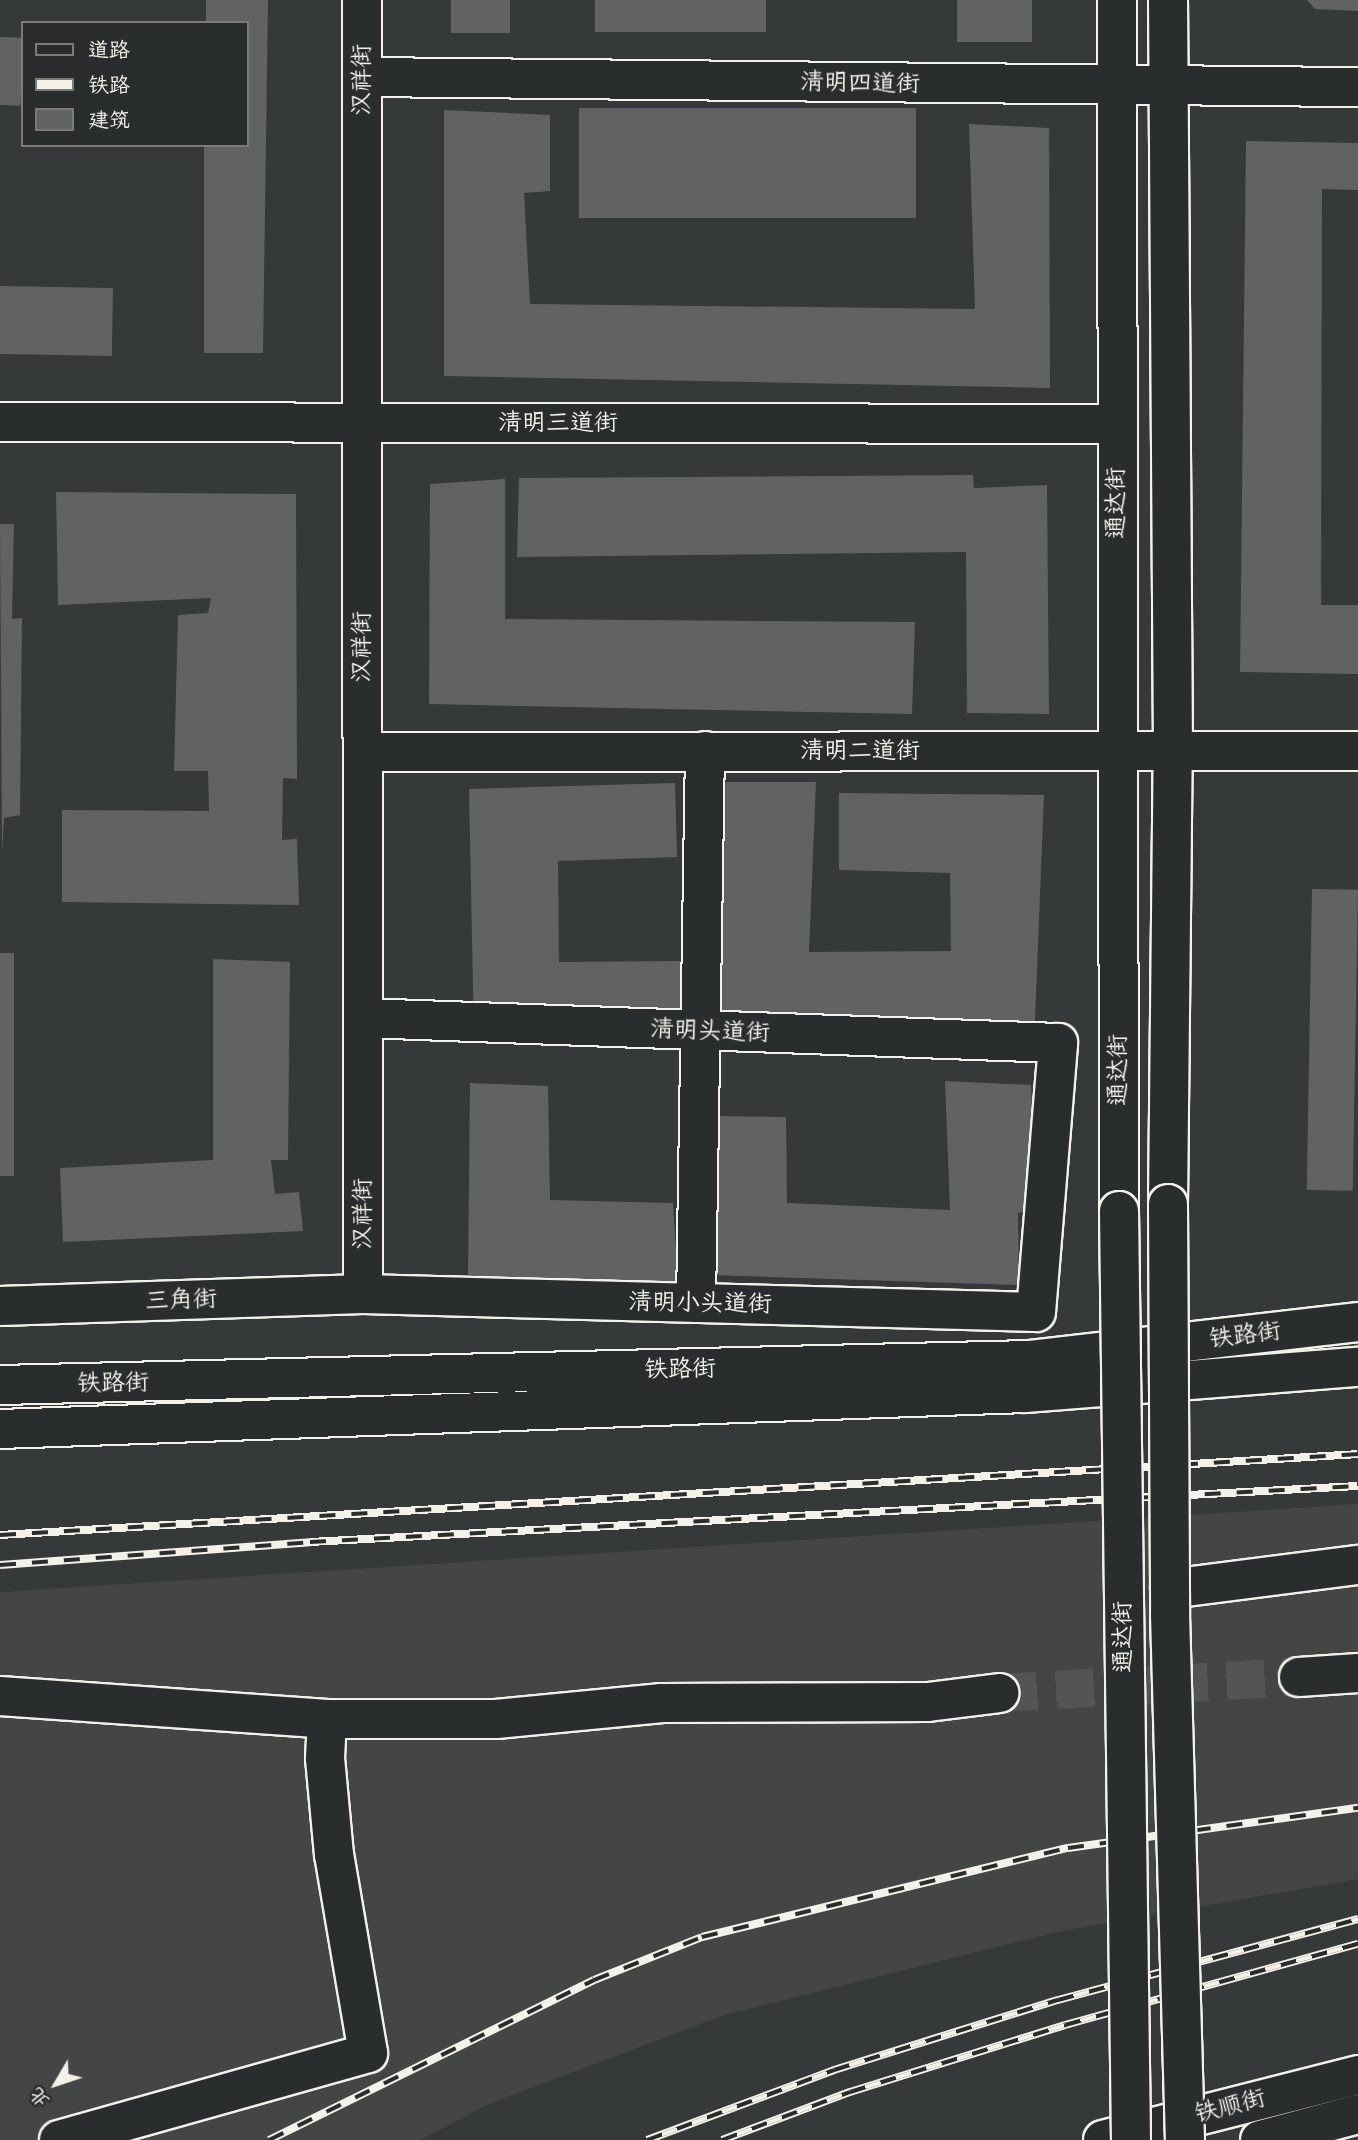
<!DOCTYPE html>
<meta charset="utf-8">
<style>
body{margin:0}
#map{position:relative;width:1358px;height:2140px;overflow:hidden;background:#363939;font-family:Pangolin,"LXGW WenKai TC",sans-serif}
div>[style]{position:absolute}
.built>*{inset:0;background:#434645}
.building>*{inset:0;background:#616362;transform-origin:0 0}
.minor-tunnel>*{height:38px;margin-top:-19px;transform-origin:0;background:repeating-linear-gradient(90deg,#525553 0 38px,transparent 0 57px)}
.roads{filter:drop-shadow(2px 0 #f4f1e8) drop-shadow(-2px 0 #f4f1e8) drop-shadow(0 2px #f4f1e8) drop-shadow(0 -2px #f4f1e8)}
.minor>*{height:38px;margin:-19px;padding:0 19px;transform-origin:19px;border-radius:19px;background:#2a2d2e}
.major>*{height:38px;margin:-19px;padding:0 19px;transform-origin:19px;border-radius:19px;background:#2a2d2e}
.rail>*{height:8px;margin-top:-4px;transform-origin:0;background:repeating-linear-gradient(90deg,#2a2d2e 0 16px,#f4f1e8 0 32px);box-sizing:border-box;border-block:2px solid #f4f1e8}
.bridges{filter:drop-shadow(2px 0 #f4f1e8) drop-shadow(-2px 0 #f4f1e8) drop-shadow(0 2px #f4f1e8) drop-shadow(0 -2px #f4f1e8)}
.major-bridge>*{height:38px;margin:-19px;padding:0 19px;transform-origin:19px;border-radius:19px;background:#2a2d2e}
span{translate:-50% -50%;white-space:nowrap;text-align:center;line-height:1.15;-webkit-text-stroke:5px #2a2d2e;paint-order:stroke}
.street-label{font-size:24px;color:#f4f1e8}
.legend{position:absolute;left:21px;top:21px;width:228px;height:126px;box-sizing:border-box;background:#2a2d2e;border:2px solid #7b7b78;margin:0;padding:9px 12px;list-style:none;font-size:21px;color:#f4f1e8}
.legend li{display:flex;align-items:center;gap:14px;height:35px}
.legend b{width:35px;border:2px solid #7b7b78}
.north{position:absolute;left:21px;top:2049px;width:70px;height:70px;-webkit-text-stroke:5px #2a2d2e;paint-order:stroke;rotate:231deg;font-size:19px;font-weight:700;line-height:28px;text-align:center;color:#f4f1e8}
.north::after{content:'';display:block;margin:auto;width:24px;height:32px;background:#f4f1e8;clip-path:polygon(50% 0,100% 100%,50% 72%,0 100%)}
</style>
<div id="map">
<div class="built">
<div style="clip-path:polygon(1358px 1504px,1358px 1879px,1061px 1931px,724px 2015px,489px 2104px,420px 2140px,0 2140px,0 1592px)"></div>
</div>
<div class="building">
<div style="clip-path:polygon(206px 0,268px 0,263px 353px,204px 353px,204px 145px,247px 145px,247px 23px,206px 23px)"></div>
<div style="left:451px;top:0;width:59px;height:33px"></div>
<div style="left:595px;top:0;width:171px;height:32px"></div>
<div style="left:957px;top:0;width:75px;height:42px"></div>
<div style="clip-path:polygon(1307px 0,1358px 0,1358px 11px,1315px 9px)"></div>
<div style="left:0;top:37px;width:23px;height:68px;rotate:2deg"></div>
<div style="left:579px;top:108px;width:337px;height:110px"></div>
<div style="clip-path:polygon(444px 110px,550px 115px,550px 191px,524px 193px,530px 304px,975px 309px,969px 124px,1049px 128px,1050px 388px,444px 376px)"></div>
<div style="clip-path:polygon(1246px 141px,1358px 143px,1358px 190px,1322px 189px,1321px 605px,1358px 605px,1358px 674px,1240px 672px)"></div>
<div style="left:0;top:286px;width:113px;height:68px;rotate:1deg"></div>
<div style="clip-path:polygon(973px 475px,974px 488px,1047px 485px,1049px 714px,967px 713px,966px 552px,517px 557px,519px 478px)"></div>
<div style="clip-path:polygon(505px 479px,505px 619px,915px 622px,912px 714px,429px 704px,430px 484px)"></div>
<div style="clip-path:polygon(56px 492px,296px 494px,297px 779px,283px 778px,282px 840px,297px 839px,299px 905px,62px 902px,62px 810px,209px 811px,208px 771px,174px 771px,178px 615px,208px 613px,211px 598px,58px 605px)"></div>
<div style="clip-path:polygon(0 524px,14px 524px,12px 619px,22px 618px,20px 815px,4px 818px,2px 854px)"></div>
<div style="clip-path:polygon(718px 782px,816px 782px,809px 952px,951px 951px,950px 873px,839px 870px,839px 793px,1044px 795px,1034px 1045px,711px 1038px)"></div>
<div style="clip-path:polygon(675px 783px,677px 857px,558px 861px,559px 962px,681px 961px,683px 1043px,474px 1038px,469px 789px)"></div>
<div style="left:1312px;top:889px;width:46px;height:301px;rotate:1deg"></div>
<div style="left:0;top:953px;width:14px;height:223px"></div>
<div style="clip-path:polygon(213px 959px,290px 962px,288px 1160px,271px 1160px,275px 1194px,299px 1192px,303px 1231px,63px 1242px,60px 1168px,213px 1160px)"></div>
<div style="clip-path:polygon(945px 1081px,1031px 1085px,1036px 1210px,1018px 1213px,1019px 1285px,711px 1275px,710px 1116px,786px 1117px,787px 1203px,950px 1210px)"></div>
<div style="clip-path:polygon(470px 1083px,548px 1086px,550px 1200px,673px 1203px,678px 1284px,468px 1276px)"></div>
</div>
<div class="minor-tunnel">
<div style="left:999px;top:1693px;width:300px;rotate:-3.1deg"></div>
</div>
<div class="roads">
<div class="minor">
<div style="left:362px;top:0;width:1294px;rotate:89.96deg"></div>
<div style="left:362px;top:77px;width:996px;rotate:0.58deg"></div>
<div style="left:0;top:422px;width:1116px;rotate:0.1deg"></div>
<div style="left:363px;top:752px;width:995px;rotate:-0.06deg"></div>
<div style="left:696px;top:1303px;width:552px;rotate:-89.07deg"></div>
<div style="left:0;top:1306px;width:363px;rotate:-1.9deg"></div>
<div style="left:363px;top:1294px;width:673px;rotate:1.53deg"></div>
<div style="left:1036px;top:1312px;width:270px;rotate:-85.3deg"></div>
<div style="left:1058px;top:1043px;width:695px;rotate:-177.94deg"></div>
<div style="left:1170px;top:1589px;width:190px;rotate:-7.3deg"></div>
<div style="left:1299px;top:1677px;width:59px;rotate:-3.9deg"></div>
<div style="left:0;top:1696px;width:328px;rotate:4deg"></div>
<div style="left:327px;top:1719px;width:169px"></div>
<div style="left:496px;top:1719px;width:167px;rotate:-5.5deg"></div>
<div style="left:662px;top:1703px;width:266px;rotate:-0.2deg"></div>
<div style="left:928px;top:1702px;width:72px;rotate:-7.2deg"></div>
<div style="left:59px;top:2140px;width:321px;rotate:-15.7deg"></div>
<div style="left:368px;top:2053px;width:201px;rotate:-99.7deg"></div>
<div style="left:334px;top:1855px;width:97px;rotate:-95.3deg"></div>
<div style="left:325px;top:1758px;width:39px;rotate:-87deg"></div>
</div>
<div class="major">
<div style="left:1117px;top:0;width:1211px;rotate:89.91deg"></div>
<div style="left:1168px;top:1204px;width:453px;rotate:-89.4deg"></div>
<div style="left:1173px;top:751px;width:751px;rotate:-90.38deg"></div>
<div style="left:0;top:1385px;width:1030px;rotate:-1.39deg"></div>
<div style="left:1030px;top:1360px;width:330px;rotate:-6.6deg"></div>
<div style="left:0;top:1429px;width:1026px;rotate:-2.01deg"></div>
<div style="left:1025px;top:1393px;width:334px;rotate:-4.5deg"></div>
<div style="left:1103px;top:2140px;width:263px;rotate:-14.3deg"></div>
<div style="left:1260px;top:2140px;width:101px;rotate:-14.9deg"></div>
</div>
</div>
<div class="rail">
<div style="left:0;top:1535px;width:1360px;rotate:-3.41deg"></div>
<div style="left:0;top:1565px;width:311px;rotate:-4.2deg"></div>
<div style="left:310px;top:1542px;width:1049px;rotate:-3.06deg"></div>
<div style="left:269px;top:2140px;width:362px;rotate:-26.2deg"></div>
<div style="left:594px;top:1980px;width:116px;rotate:-21.7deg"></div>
<div style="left:702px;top:1937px;width:377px;rotate:-13.7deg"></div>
<div style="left:1068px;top:1848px;width:293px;rotate:-7.9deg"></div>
<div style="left:647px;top:2140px;width:200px;rotate:-20.5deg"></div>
<div style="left:834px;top:2070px;width:235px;rotate:-17.4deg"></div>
<div style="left:1058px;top:2000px;width:311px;rotate:-15.1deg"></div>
<div style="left:722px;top:2140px;width:137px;rotate:-20.6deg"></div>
<div style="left:850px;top:2092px;width:225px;rotate:-17.3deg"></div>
<div style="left:1065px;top:2025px;width:304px;rotate:-15.5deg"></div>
</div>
<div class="bridges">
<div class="major-bridge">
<div style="left:1168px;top:1204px;width:410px;rotate:89.7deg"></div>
<div style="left:1170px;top:1614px;width:526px;rotate:88.37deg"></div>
<div style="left:1119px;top:1211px;width:929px;rotate:89.26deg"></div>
</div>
</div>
<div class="street-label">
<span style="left:362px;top:80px;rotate:-90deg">汉祥街</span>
<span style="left:860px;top:83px;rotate:1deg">清明四道街</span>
<span style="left:558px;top:423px">清明三道街</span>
<span style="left:1116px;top:503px;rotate:-90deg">通达街</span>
<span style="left:362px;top:647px;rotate:-90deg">汉祥街</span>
<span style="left:860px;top:751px">清明二道街</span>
<span style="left:710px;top:1031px;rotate:2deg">清明头道街</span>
<span style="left:1118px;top:1070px;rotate:-90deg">通达街</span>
<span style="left:363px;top:1214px;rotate:-90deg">汉祥街</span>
<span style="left:181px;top:1300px;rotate:-2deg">三角街</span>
<span style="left:700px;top:1303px;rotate:1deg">清明小头道街</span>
<span style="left:1245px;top:1335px;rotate:-7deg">铁路街</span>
<span style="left:680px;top:1369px;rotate:-1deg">铁路街</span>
<span style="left:113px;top:1383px;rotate:-1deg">铁路街</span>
<span style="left:1123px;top:1637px;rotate:-91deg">通达街</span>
<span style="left:1230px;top:2106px;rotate:-14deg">铁顺街</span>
</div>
<ul class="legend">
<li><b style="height:9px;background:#2a2d2e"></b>道路</li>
<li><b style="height:9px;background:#f4f1e8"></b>铁路</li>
<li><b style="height:19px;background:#616362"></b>建筑</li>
</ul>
<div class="north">北</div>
</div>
